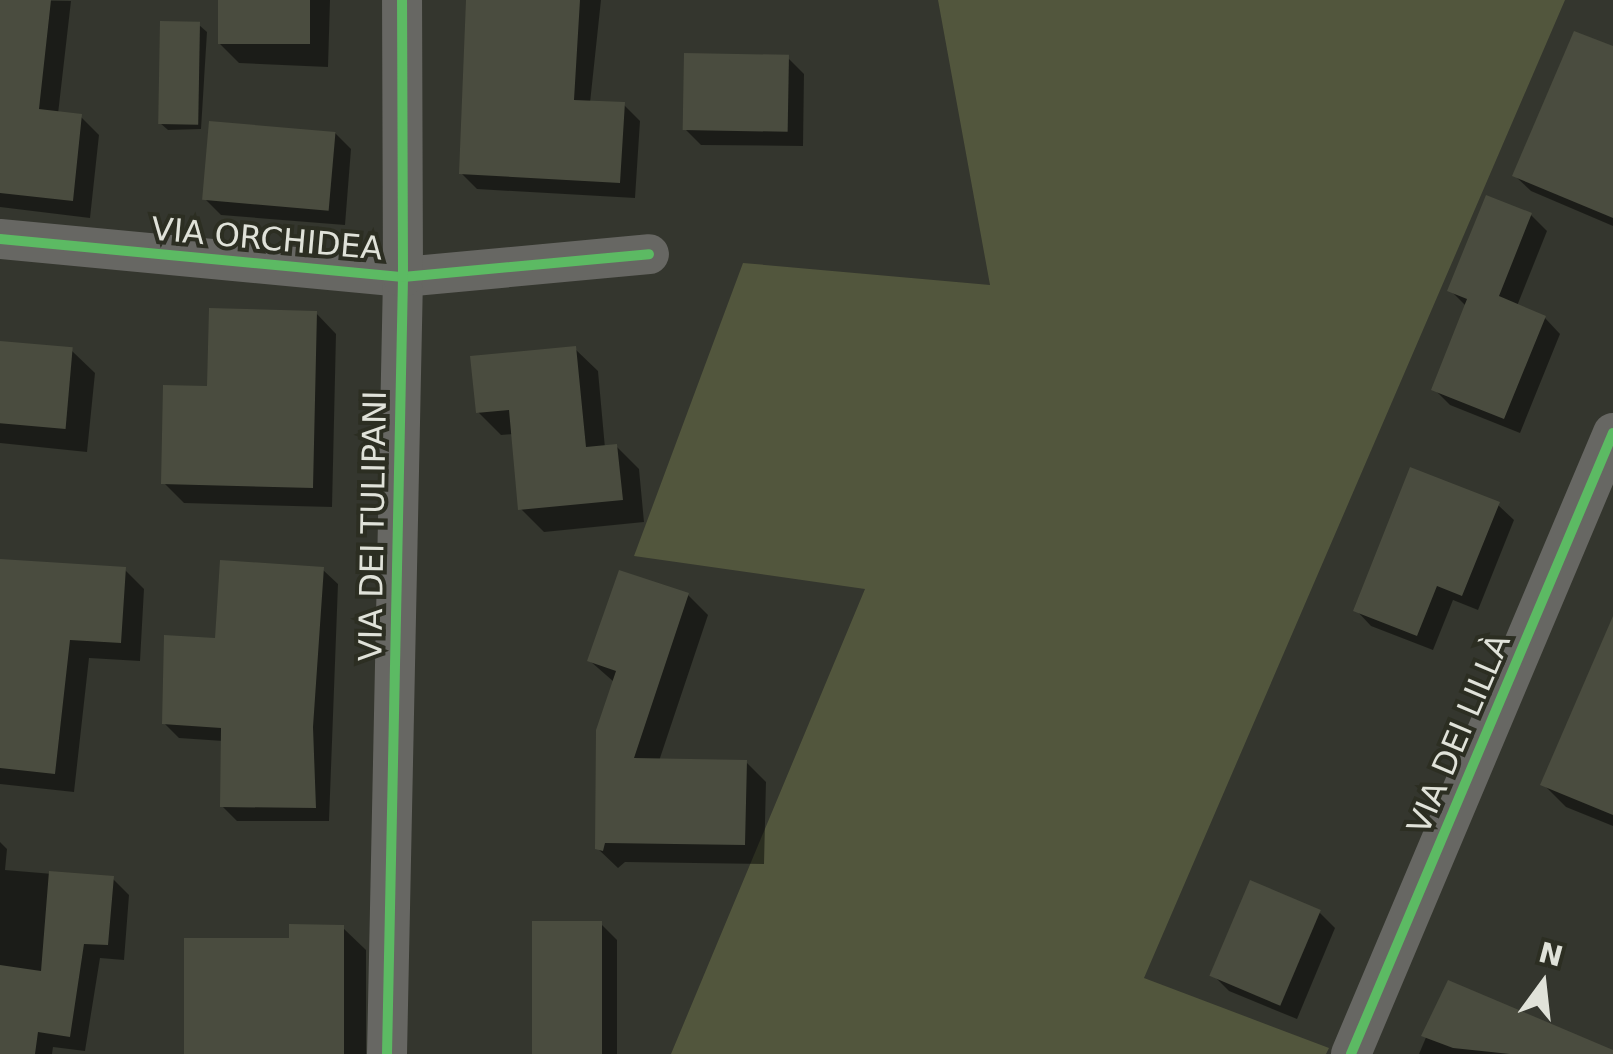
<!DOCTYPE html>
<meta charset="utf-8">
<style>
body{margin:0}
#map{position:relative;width:1613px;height:1054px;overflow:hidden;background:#34362e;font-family:"DejaVu Sans",sans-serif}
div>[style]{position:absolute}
.green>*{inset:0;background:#52563d}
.shadow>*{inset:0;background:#0007}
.building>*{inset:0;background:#4a4c3f;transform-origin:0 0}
.minor>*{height:40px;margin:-20px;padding:0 20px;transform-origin:20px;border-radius:20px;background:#676763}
.cycleway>*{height:10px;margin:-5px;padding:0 5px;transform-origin:5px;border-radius:5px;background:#5cba63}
span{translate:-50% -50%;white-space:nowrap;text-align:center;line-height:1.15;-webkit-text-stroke:8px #2c2e22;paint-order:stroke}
.street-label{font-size:32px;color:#e0e2d9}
.north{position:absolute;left:1493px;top:934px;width:100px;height:100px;-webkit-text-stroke:8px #2c2e22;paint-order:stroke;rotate:15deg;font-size:28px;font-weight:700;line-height:40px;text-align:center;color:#e0e2d9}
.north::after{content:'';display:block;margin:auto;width:35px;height:45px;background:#e0e2d9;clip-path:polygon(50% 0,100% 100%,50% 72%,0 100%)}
</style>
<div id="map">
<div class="green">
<div style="clip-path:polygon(938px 0,1565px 0,1144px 978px,1329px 1048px,1326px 1054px,671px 1054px,865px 589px,634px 556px,743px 263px,990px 285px)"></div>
</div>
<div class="shadow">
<div style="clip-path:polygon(0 0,71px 1px,58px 114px,81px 117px,99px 135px,90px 218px,0 207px)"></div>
<div style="clip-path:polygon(221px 0,330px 0,328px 67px,239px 63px,219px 43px)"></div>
<div style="clip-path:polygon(469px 0,601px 0,590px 103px,624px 105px,640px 121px,635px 198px,477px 189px,461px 173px)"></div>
<div style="clip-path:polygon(199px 25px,207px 32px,201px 129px,168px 130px,160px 123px)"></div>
<div style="clip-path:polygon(1613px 49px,1613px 226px,1531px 191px,1515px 176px)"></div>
<div style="clip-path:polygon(788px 58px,804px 74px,803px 146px,701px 145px,685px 129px)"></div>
<div style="clip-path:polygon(335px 133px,351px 149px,345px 225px,221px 215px,205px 199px)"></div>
<div style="clip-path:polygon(1531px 215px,1547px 231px,1517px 306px,1545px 318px,1560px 334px,1520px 433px,1450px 405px,1434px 389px,1467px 307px,1450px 290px)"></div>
<div style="clip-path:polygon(316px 313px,336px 334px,332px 507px,184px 503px,164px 483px,210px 389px)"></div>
<div style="clip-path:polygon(0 343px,72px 351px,95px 373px,87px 452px,0 443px)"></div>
<div style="clip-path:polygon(575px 349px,598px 371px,605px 448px,616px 446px,639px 469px,644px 522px,544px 532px,521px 509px,513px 434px,501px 435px,478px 412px)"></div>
<div style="clip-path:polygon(1498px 505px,1514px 520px,1478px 610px,1453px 600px,1433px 650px,1371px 626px,1356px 610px)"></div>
<div style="clip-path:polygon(0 562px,125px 570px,144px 589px,140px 661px,89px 658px,74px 792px,0 784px)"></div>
<div style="clip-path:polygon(323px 570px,338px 584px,329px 821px,237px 821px,222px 806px,223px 741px,179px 738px,164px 723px,217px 640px)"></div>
<div style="clip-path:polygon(688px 595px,708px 615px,659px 761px,746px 762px,766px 782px,764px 864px,625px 862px,618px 868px,597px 848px,614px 682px,590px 661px)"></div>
<div style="clip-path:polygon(1613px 620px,1613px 826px,1566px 807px,1543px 784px)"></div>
<div style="clip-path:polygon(0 842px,7px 849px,5px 870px,113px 879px,129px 895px,124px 960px,100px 958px,85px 1051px,53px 1047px,52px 1054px,0 1054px)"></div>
<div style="clip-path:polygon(1319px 912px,1335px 928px,1297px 1019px,1229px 991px,1213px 975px)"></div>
<div style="clip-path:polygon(601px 924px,617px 940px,617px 1054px,534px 1054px)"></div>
<div style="clip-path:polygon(343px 928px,366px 950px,366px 1054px,186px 1054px,292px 940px)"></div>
<div style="clip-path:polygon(1449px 983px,1613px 1053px,1613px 1054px,1419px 1054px)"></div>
</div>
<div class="building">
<div style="clip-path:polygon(0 0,51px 0,39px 109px,82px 114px,73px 201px,0 193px)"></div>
<div style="left:218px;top:0;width:92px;height:44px"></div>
<div style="clip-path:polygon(466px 0,580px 0,574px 100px,625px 102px,620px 183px,459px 174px)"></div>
<div style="left:160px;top:21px;width:40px;height:103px;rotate:1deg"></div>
<div style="clip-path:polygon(1574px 31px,1613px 46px,1613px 218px,1512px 176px)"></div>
<div style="left:684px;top:53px;width:105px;height:77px;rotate:1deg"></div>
<div style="left:209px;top:121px;width:127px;height:79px;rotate:5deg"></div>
<div style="clip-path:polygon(1486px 195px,1532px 213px,1499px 296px,1546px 316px,1504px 419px,1431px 390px,1467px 299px,1447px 291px)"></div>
<div style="clip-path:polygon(209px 308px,317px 311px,313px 488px,161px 484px,163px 385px,207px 386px)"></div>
<div style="left:0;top:341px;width:73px;height:82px;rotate:5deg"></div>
<div style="clip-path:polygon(576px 346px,586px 447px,617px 444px,623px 500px,518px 510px,509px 410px,476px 413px,470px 356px)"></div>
<div style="clip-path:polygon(1410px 467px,1500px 502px,1462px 596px,1437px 586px,1417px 636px,1353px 611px)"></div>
<div style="clip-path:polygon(0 559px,126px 567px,121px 643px,70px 640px,55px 774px,0 768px)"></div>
<div style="clip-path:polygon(220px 560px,324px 567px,313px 727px,316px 808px,220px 807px,221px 728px,162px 724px,164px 635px,215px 638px)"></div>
<div style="clip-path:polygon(619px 570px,689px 593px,634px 758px,747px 760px,745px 845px,605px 843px,603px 851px,595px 849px,596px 730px,616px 671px,587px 661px)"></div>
<div style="clip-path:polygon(1613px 616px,1613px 815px,1540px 785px)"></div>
<div style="clip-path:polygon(49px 871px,114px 876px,108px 945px,84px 944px,70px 1037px,38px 1032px,35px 1054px,0 1054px,0 965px,41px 971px)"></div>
<div style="left:1250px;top:880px;width:77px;height:104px;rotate:23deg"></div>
<div style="left:532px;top:921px;width:70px;height:133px"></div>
<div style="clip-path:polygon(289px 924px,344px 925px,344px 1054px,184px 1054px,184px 938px,289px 938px)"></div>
<div style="clip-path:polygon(1448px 980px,1613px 1050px,1613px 1054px,1510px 1054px,1453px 1048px,1421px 1036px)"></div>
</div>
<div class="minor">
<div style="left:0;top:239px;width:405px;rotate:5.4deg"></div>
<div style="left:403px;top:277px;width:247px;rotate:-5.3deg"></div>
<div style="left:387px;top:1054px;width:777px;rotate:-88.82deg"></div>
<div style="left:403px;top:277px;width:277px;rotate:-90.2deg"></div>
<div style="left:1351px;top:1054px;width:674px;rotate:-67.13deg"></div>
</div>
<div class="cycleway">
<div style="left:0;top:239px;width:405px;rotate:5.4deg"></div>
<div style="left:403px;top:277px;width:247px;rotate:-5.3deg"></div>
<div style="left:387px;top:1054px;width:777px;rotate:-88.82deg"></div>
<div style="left:403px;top:277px;width:277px;rotate:-90.2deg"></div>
<div style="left:1351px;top:1054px;width:674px;rotate:-67.13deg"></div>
</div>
<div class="street-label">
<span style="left:267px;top:239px;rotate:5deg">VIA ORCHIDEA</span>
<span style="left:373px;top:526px;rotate:-89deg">VIA DEI TULIPANI</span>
<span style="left:1459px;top:734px;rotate:-67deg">VIA DEI LILLÀ</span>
</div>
<div class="north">N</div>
</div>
